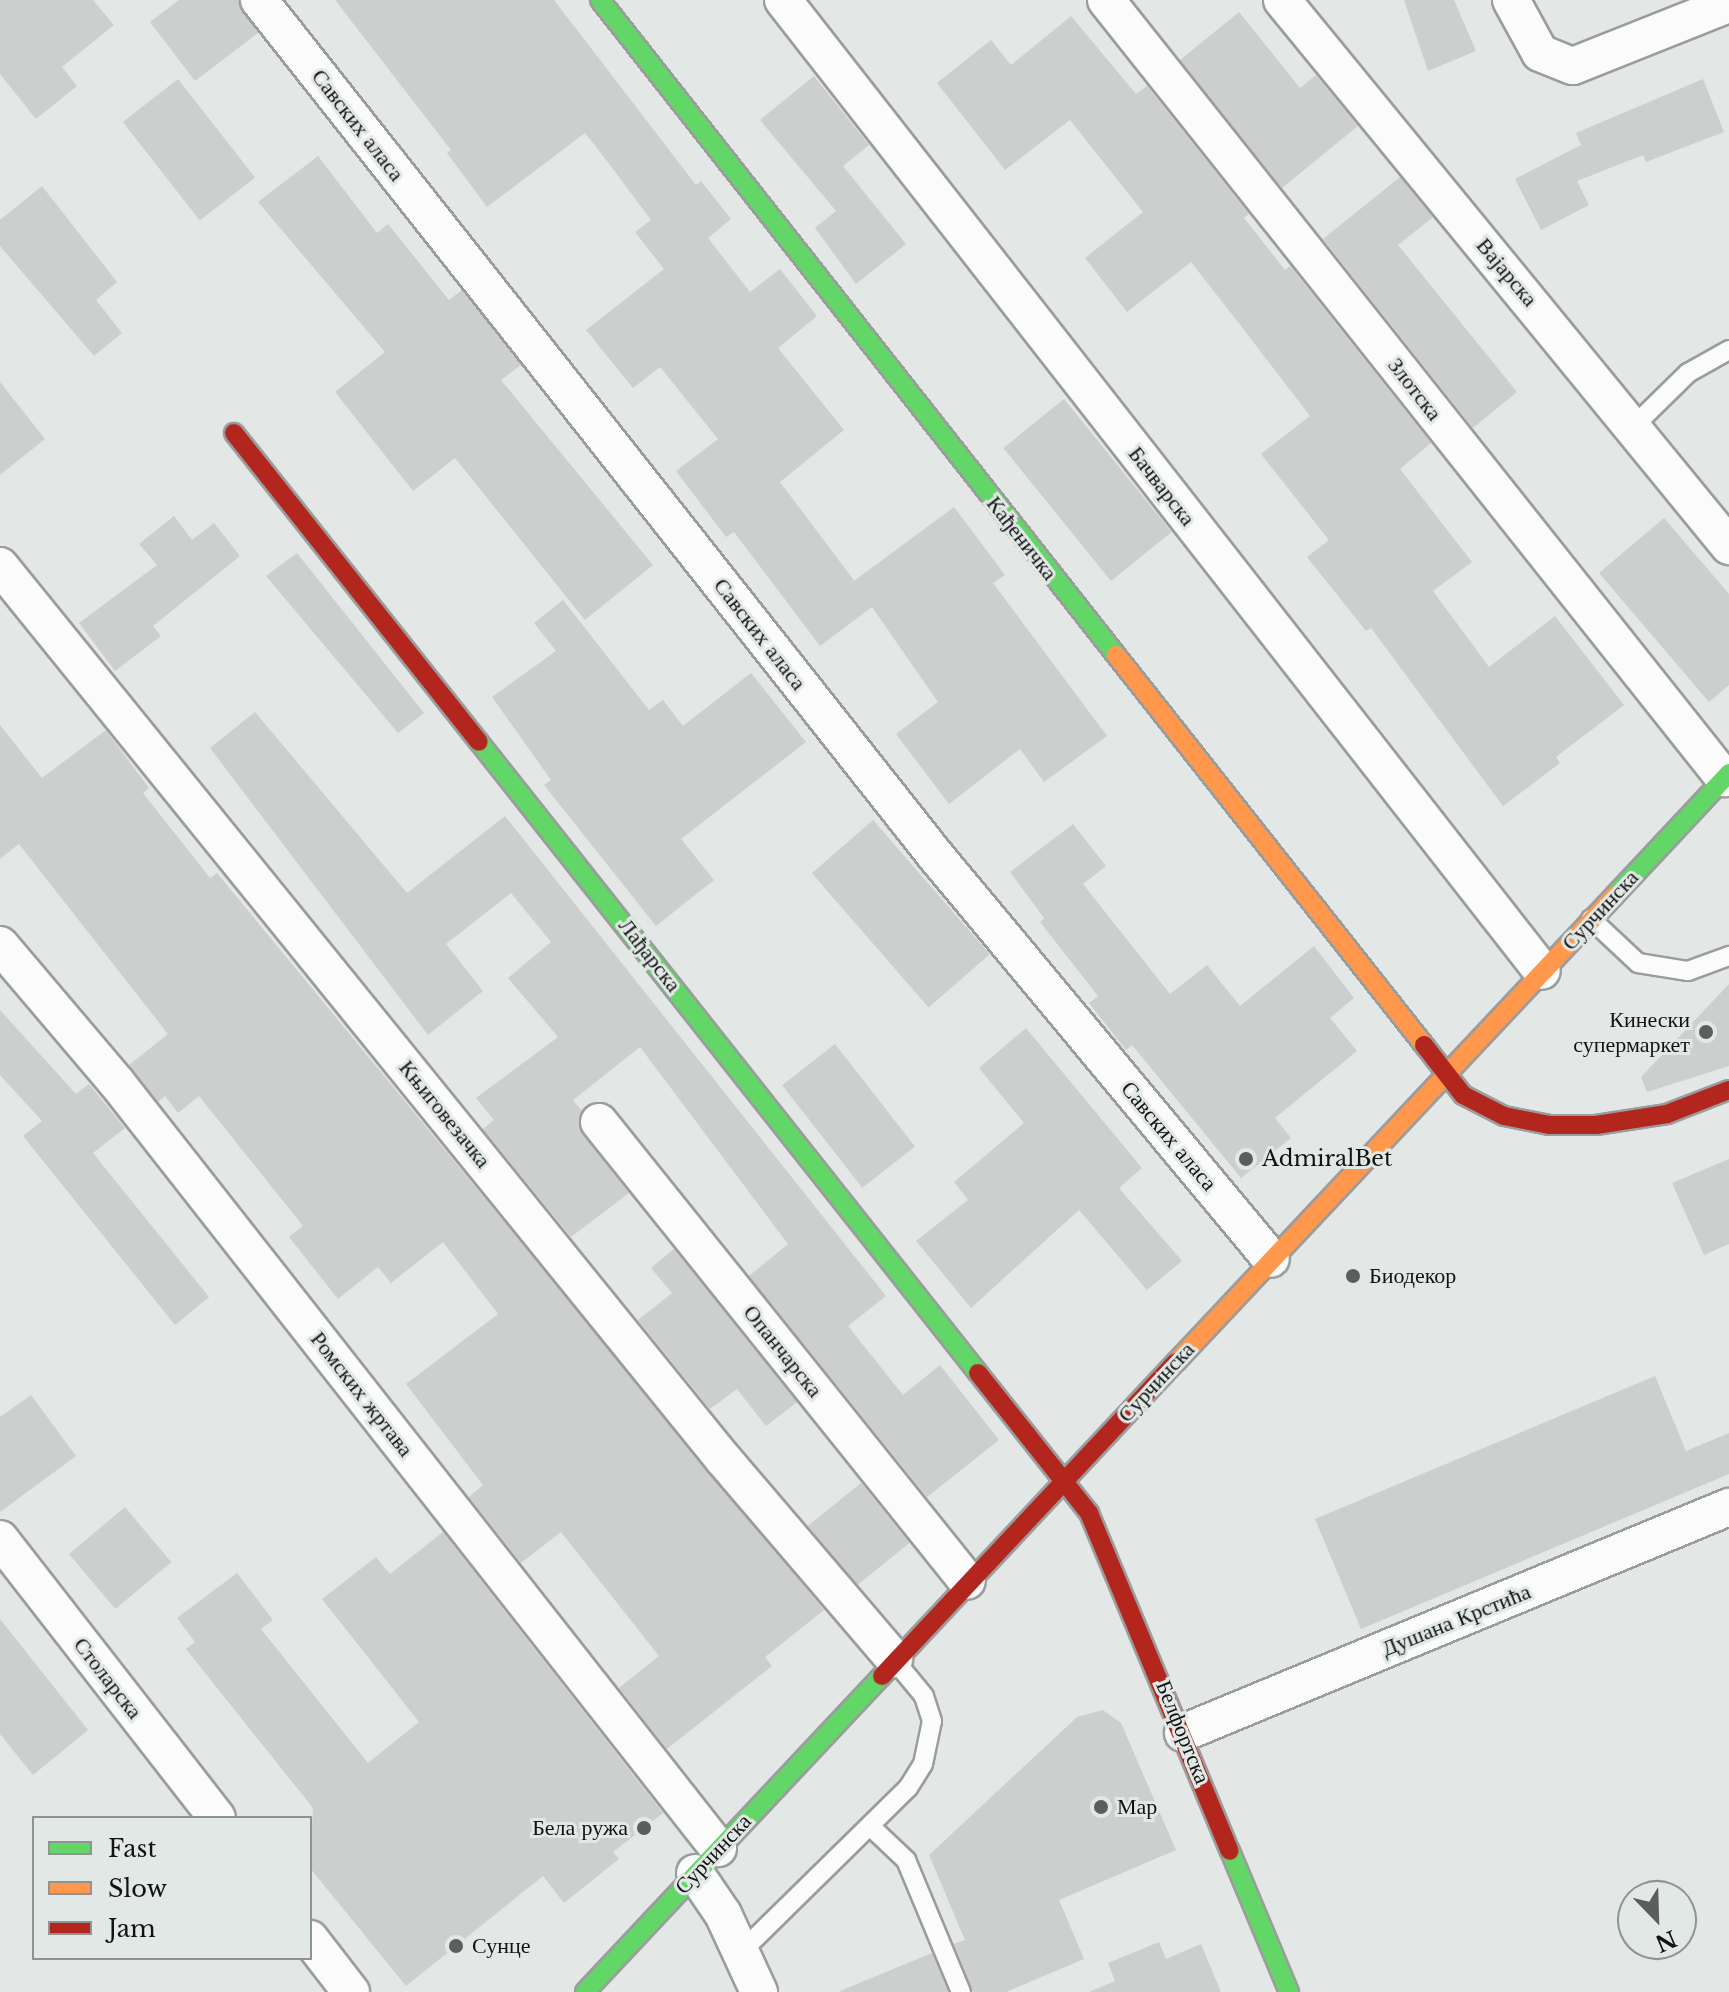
<!DOCTYPE html>
<meta charset="utf-8">
<style>
body{margin:0}
#map{position:relative;width:1729px;height:1992px;overflow:hidden;background:#e3e7e5;font-family:"Libre Baskerville",serif}
div>[style]{position:absolute}
.building>*{inset:0;background:#cccfce;transform-origin:0 0}
.roads{filter:drop-shadow(2px 0 #9b9d9c) drop-shadow(-2px 0 #9b9d9c) drop-shadow(0 2px #9b9d9c) drop-shadow(0 -2px #9b9d9c)}
.lane>*{height:18px;margin:-9px;padding:0 9px;transform-origin:9px;border-radius:9px;background:#fbfbfb}
.street>*{height:36px;margin:-18px;padding:0 18px;transform-origin:18px;border-radius:18px;background:#fbfbfb}
.fast>*{height:18px;margin:-9px;padding:0 9px;transform-origin:9px;border-radius:9px;background:#63d668}
.slow>*{height:18px;margin:-9px;padding:0 9px;transform-origin:9px;border-radius:9px;background:#ff974d}
.jam>*{height:18px;margin:-9px;padding:0 9px;transform-origin:9px;border-radius:9px;background:#b3261e}
.dots>*{width:22px;height:22px;translate:-50% -50%;box-sizing:border-box;border:4px solid #e2e8e5;border-radius:50%}
span{translate:-50% -50%;white-space:nowrap;text-align:center;line-height:1.15;-webkit-text-stroke:6px #e2e8e5;paint-order:stroke}
.street-label{font-size:22px;color:#121413}
.poi-label{font-size:22px;color:#121413}
.right{translate:-100% -50%;text-align:right}
.left{translate:0 -50%;text-align:left}
.legend{position:absolute;left:32px;top:1816px;width:280px;height:144px;box-sizing:border-box;background:#e2e8e5;border:2px solid #8f9391;margin:0;padding:10px 14px;list-style:none;font-size:24px;color:#121413}
.legend li{display:flex;align-items:center;gap:16px;height:40px}
.legend b{width:40px;border:2px solid #8f9391}
.north{position:absolute;left:1617px;top:1880px;width:80px;height:80px;box-sizing:border-box;background:#e2e8e5;border:2px solid #8f9391;border-radius:50%;rotate:157deg;font-size:22px;font-weight:700;line-height:32px;text-align:center;color:#121413}
.north::after{content:'';display:block;margin:auto;width:28px;height:36px;background:#5b5e5c;clip-path:polygon(50% 0,100% 100%,50% 72%,0 100%)}
</style>
<div id="map">
<div class="building">
<div style="clip-path:polygon(0 0,93px 0,114px 25px,62px 67px,77px 86px,36px 119px,0 74px)"></div>
<div style="clip-path:polygon(179px 0,238px 0,258px 33px,195px 81px,150px 22px)"></div>
<div style="clip-path:polygon(335px 0,554px 0,696px 185px,701px 181px,731px 219px,708px 238px,750px 292px,780px 269px,817px 316px,778px 348px,844px 430px,780px 482px,862px 591px,854px 581px,954px 507px,1005px 575px,993px 583px,1107px 736px,1044px 782px,1020px 749px,949px 804px,896px 734px,938px 702px,872px 607px,820px 646px,734px 532px,726px 537px,676px 471px,718px 439px,660px 367px,633px 388px,586px 330px,664px 269px,635px 232px,651px 220px,607px 161px,585px 133px,487px 207px,447px 153px,451px 150px)"></div>
<div style="clip-path:polygon(1404px 0,1454px 0,1476px 51px,1428px 71px)"></div>
<div style="clip-path:polygon(1239px 12px,1300px 88px,1316px 75px,1358px 126px,1282px 188px,1180px 60px)"></div>
<div style="clip-path:polygon(1071px 16px,1136px 94px,1147px 86px,1249px 214px,1244px 218px,1285px 270px,1290px 266px,1431px 443px,1400px 469px,1472px 562px,1433px 591px,1489px 667px,1555px 616px,1624px 705px,1556px 757px,1560px 763px,1503px 806px,1371px 628px,1366px 631px,1307px 557px,1329px 540px,1261px 454px,1310px 416px,1241px 326px,1191px 262px,1127px 312px,1085px 258px,1143px 212px,1070px 120px,1005px 170px,937px 83px,991px 40px,1011px 65px)"></div>
<div style="clip-path:polygon(814px 76px,869px 145px,843px 166px,906px 244px,856px 284px,815px 228px,836px 211px,760px 120px)"></div>
<div style="left:178px;top:79px;width:125px;height:70px;rotate:52deg"></div>
<div style="clip-path:polygon(1703px 79px,1724px 132px,1646px 162px,1643px 155px,1577px 181px,1589px 205px,1541px 230px,1515px 179px,1581px 145px,1576px 133px)"></div>
<div style="clip-path:polygon(318px 156px,377px 233px,388px 224px,449px 300px,462px 290px,521px 365px,501px 380px,653px 565px,585px 620px,455px 458px,413px 491px,335px 392px,385px 352px,258px 202px)"></div>
<div style="clip-path:polygon(1400px 177px,1433px 217px,1398px 245px,1517px 392px,1473px 428px,1323px 239px)"></div>
<div style="clip-path:polygon(42px 186px,117px 282px,96px 300px,122px 333px,94px 356px,0 246px,0 220px)"></div>
<div style="clip-path:polygon(0 382px,45px 439px,0 475px)"></div>
<div style="left:1064px;top:399px;width:171px;height:78px;rotate:51deg"></div>
<div style="clip-path:polygon(174px 516px,192px 540px,214px 523px,240px 556px,153px 626px,161px 636px,115px 671px,79px 623px,157px 565px,139px 544px)"></div>
<div style="clip-path:polygon(1664px 518px,1729px 594px,1729px 685px,1709px 702px,1599px 573px)"></div>
<div style="clip-path:polygon(297px 553px,424px 713px,398px 733px,266px 576px)"></div>
<div style="clip-path:polygon(563px 600px,649px 710px,663px 700px,683px 726px,751px 673px,806px 742px,681px 839px,714px 880px,656px 926px,544px 785px,551px 780px,492px 697px,556px 651px,534px 623px)"></div>
<div style="clip-path:polygon(255px 712px,407px 893px,505px 816px,886px 1296px,848px 1326px,903px 1395px,940px 1365px,999px 1440px,927px 1497px,749px 1276px,788px 1244px,640px 1047px,573px 1100px,582px 1111px,582px 1134px,629px 1193px,571px 1237px,483px 1129px,494px 1120px,476px 1098px,558px 1037px,508px 978px,551px 942px,511px 893px,446px 944px,483px 991px,428px 1035px,210px 748px)"></div>
<div style="clip-path:polygon(0 725px,42px 778px,106px 730px,149px 788px,143px 793px,210px 878px,217px 873px,824px 1610px,765px 1657px,772px 1666px,667px 1749px,619px 1688px,659px 1656px,561px 1532px,521px 1563px,469px 1497px,483px 1485px,406px 1384px,498px 1314px,443px 1242px,391px 1283px,378px 1267px,338px 1299px,289px 1237px,303px 1226px,199px 1096px,178px 1113px,165px 1096px,158px 1102px,129px 1065px,168px 1034px,19px 844px,0 859px)"></div>
<div style="left:873px;top:820px;width:178px;height:81px;rotate:49deg"></div>
<div style="clip-path:polygon(1073px 824px,1106px 866px,1083px 884px,1170px 994px,1207px 965px,1240px 1006px,1314px 946px,1354px 998px,1330px 1018px,1357px 1051px,1275px 1118px,1291px 1138px,1241px 1178px,1132px 1045px,1126px 1050px,1089px 1003px,1098px 996px,1040px 922px,1044px 918px,1010px 872px)"></div>
<div style="clip-path:polygon(1729px 984px,1729px 1066px,1647px 1092px,1641px 1077px)"></div>
<div style="clip-path:polygon(0 1010px,76px 1094px,89px 1084px,125px 1128px,93px 1153px,209px 1297px,175px 1325px,23px 1136px,42px 1121px,0 1075px)"></div>
<div style="clip-path:polygon(1026px 1028px,1142px 1168px,1119px 1188px,1182px 1261px,1147px 1290px,1079px 1210px,971px 1308px,916px 1241px,968px 1200px,954px 1182px,1024px 1123px,979px 1068px)"></div>
<div style="left:835px;top:1044px;width:130px;height:67px;rotate:52deg"></div>
<div style="clip-path:polygon(1729px 1159px,1729px 1244px,1704px 1255px,1672px 1183px)"></div>
<div style="clip-path:polygon(674px 1249px,797px 1402px,766px 1426px,737px 1389px,710px 1409px,638px 1320px,672px 1293px,651px 1268px)"></div>
<div style="clip-path:polygon(1655px 1376px,1686px 1451px,1729px 1433px,1729px 1474px,1361px 1629px,1315px 1519px)"></div>
<div style="clip-path:polygon(31px 1395px,76px 1456px,0 1512px,0 1417px)"></div>
<div style="left:861px;top:1483px;width:77px;height:68px;rotate:51deg"></div>
<div style="left:125px;top:1507px;width:72px;height:73px;rotate:50deg"></div>
<div style="clip-path:polygon(443px 1532px,663px 1813px,613px 1852px,619px 1859px,564px 1903px,543px 1876px,406px 1986px,310px 1868px,313px 1808px,186px 1649px,195px 1642px,177px 1618px,237px 1573px,273px 1620px,261px 1629px,368px 1763px,419px 1722px,322px 1599px,376px 1557px,390px 1574px)"></div>
<div style="clip-path:polygon(0 1619px,88px 1730px,33px 1775px,0 1734px)"></div>
<div style="clip-path:polygon(1103px 1710px,1121px 1723px,1176px 1850px,1059px 1900px,1084px 1959px,1006px 1992px,973px 1992px,954px 1944px,965px 1940px,929px 1855px,1077px 1717px)"></div>
<div style="clip-path:polygon(1159px 1942px,1166px 1959px,1201px 1944px,1221px 1992px,1089px 1992px,1115px 1981px,1108px 1963px)"></div>
<div style="clip-path:polygon(932px 1953px,948px 1992px,840px 1992px,840px 1991px)"></div>
</div>
<div class="roads">
<div class="lane">
<div style="left:1634px;top:426px;width:76px;rotate:-44.5deg"></div>
<div style="left:1688px;top:373px;width:47px;rotate:-29.3deg"></div>
<div style="left:1591px;top:919px;width:64px;rotate:43.1deg"></div>
<div style="left:1638px;top:963px;width:51px;rotate:9.1deg"></div>
<div style="left:1688px;top:971px;width:44px;rotate:-20.1deg"></div>
<div style="left:870px;top:1826px;width:50px;rotate:43.4deg"></div>
<div style="left:906px;top:1860px;width:143px;rotate:67.4deg"></div>
<div style="left:742px;top:1951px;width:233px;rotate:-44.5deg"></div>
<div style="left:908px;top:1788px;width:28px;rotate:-58deg"></div>
<div style="left:923px;top:1764px;width:44px;rotate:-78.2deg"></div>
<div style="left:932px;top:1721px;width:26px;rotate:-108deg"></div>
<div style="left:924px;top:1696px;width:45px;rotate:-129.6deg"></div>
</div>
<div class="street">
<div style="left:259px;top:0;width:1090px;rotate:51.67deg"></div>
<div style="left:935px;top:855px;width:525px;rotate:50.25deg"></div>
<div style="left:783px;top:0;width:1232px;rotate:51.99deg"></div>
<div style="left:1106px;top:0;width:994px;rotate:51.54deg"></div>
<div style="left:1282px;top:0;width:706px;rotate:50.69deg"></div>
<div style="left:1511px;top:0;width:60px;rotate:61.3deg"></div>
<div style="left:1540px;top:53px;width:35px;rotate:22deg"></div>
<div style="left:1573px;top:66px;width:168px;rotate:-21.7deg"></div>
<div style="left:0;top:566px;width:1150px;rotate:51deg"></div>
<div style="left:724px;top:1460px;width:262px;rotate:49.5deg"></div>
<div style="left:0;top:945px;width:181px;rotate:49.7deg"></div>
<div style="left:117px;top:1083px;width:973px;rotate:51.85deg"></div>
<div style="left:599px;top:1122px;width:588px;rotate:51.28deg"></div>
<div style="left:0;top:1539px;width:353px;rotate:52.1deg"></div>
<div style="left:1183px;top:1733px;width:591px;rotate:-22.49deg"></div>
<div style="left:695px;top:1873px;width:50px;rotate:55.7deg"></div>
<div style="left:723px;top:1914px;width:86px;rotate:65.2deg"></div>
<div style="left:310px;top:1939px;width:67px;rotate:52.3deg"></div>
</div>
<div class="fast">
<div style="left:600px;top:0;width:834px;rotate:51.77deg"></div>
<div style="left:479px;top:742px;width:804px;rotate:51.66deg"></div>
<div style="left:1615px;top:895px;width:167px;rotate:-46.9deg"></div>
<div style="left:1230px;top:1851px;width:153px;rotate:67.3deg"></div>
<div style="left:585px;top:1992px;width:434px;rotate:-46.8deg"></div>
</div>
<div class="slow">
<div style="left:1116px;top:655px;width:497px;rotate:51.7deg"></div>
<div style="left:1176px;top:1362px;width:641px;rotate:-46.77deg"></div>
</div>
<div class="jam">
<div style="left:234px;top:433px;width:394px;rotate:51.6deg"></div>
<div style="left:1424px;top:1045px;width:63px;rotate:52deg"></div>
<div style="left:1463px;top:1095px;width:46px;rotate:27.1deg"></div>
<div style="left:1504px;top:1116px;width:47px;rotate:11.1deg"></div>
<div style="left:1550px;top:1125px;width:46px"></div>
<div style="left:1596px;top:1125px;width:72px;rotate:-8.8deg"></div>
<div style="left:1667px;top:1114px;width:66px;rotate:-21.2deg"></div>
<div style="left:978px;top:1373px;width:179px;rotate:51.6deg"></div>
<div style="left:1089px;top:1513px;width:366px;rotate:67.4deg"></div>
<div style="left:882px;top:1676px;width:430px;rotate:-46.9deg"></div>
</div>
</div>
<div class="dots">
<div style="left:1706px;top:1032px;background:#5b5e5c"></div>
<div style="left:1246px;top:1159px;background:#5b5e5c"></div>
<div style="left:1353px;top:1276px;background:#5b5e5c"></div>
<div style="left:1101px;top:1807px;background:#5b5e5c"></div>
<div style="left:644px;top:1828px;background:#5b5e5c"></div>
<div style="left:456px;top:1946px;background:#5b5e5c"></div>
</div>
<div class="street-label">
<span style="left:358px;top:125px;rotate:52deg">Савских аласа</span>
<span style="left:1507px;top:272px;rotate:50deg">Вајарска</span>
<span style="left:1415px;top:389px;rotate:52deg">Злотска</span>
<span style="left:1162px;top:486px;rotate:52deg">Бачварска</span>
<span style="left:1022px;top:538px;rotate:52deg">Кађеничка</span>
<span style="left:760px;top:634px;rotate:52deg">Савских аласа</span>
<span style="left:1600px;top:910px;rotate:-47deg">Сурчинска</span>
<span style="left:650px;top:955px;rotate:52deg">Лађарска</span>
<span style="left:445px;top:1114px;rotate:51deg">Књиговезачка</span>
<span style="left:1169px;top:1136px;rotate:50deg">Савских аласа</span>
<span style="left:783px;top:1351px;rotate:51deg">Опанчарска</span>
<span style="left:1156px;top:1382px;rotate:-47deg">Сурчинска</span>
<span style="left:362px;top:1394px;rotate:52deg">Ромских жртава</span>
<span style="left:1456px;top:1620px;rotate:-22deg">Душана Крстића</span>
<span style="left:108px;top:1678px;rotate:52deg">Столарска</span>
<span style="left:1183px;top:1732px;rotate:68deg">Белфортска</span>
<span style="left:713px;top:1854px;rotate:-47deg">Сурчинска</span>
</div>
<div class="poi-label">
<span class="right" style="left:1690px;top:1032px">Кинески<br>супермаркет</span>
<span class="left" style="left:1262px;top:1159px">AdmiralBet</span>
<span class="left" style="left:1369px;top:1276px">Биодекор</span>
<span class="left" style="left:1117px;top:1807px">Мар</span>
<span class="right" style="left:628px;top:1828px">Бела ружа</span>
<span class="left" style="left:472px;top:1946px">Сунце</span>
</div>
<ul class="legend">
<li><b style="height:10px;background:#63d668"></b>Fast</li>
<li><b style="height:10px;background:#ff974d"></b>Slow</li>
<li><b style="height:10px;background:#b3261e"></b>Jam</li>
</ul>
<div class="north">N</div>
</div>
